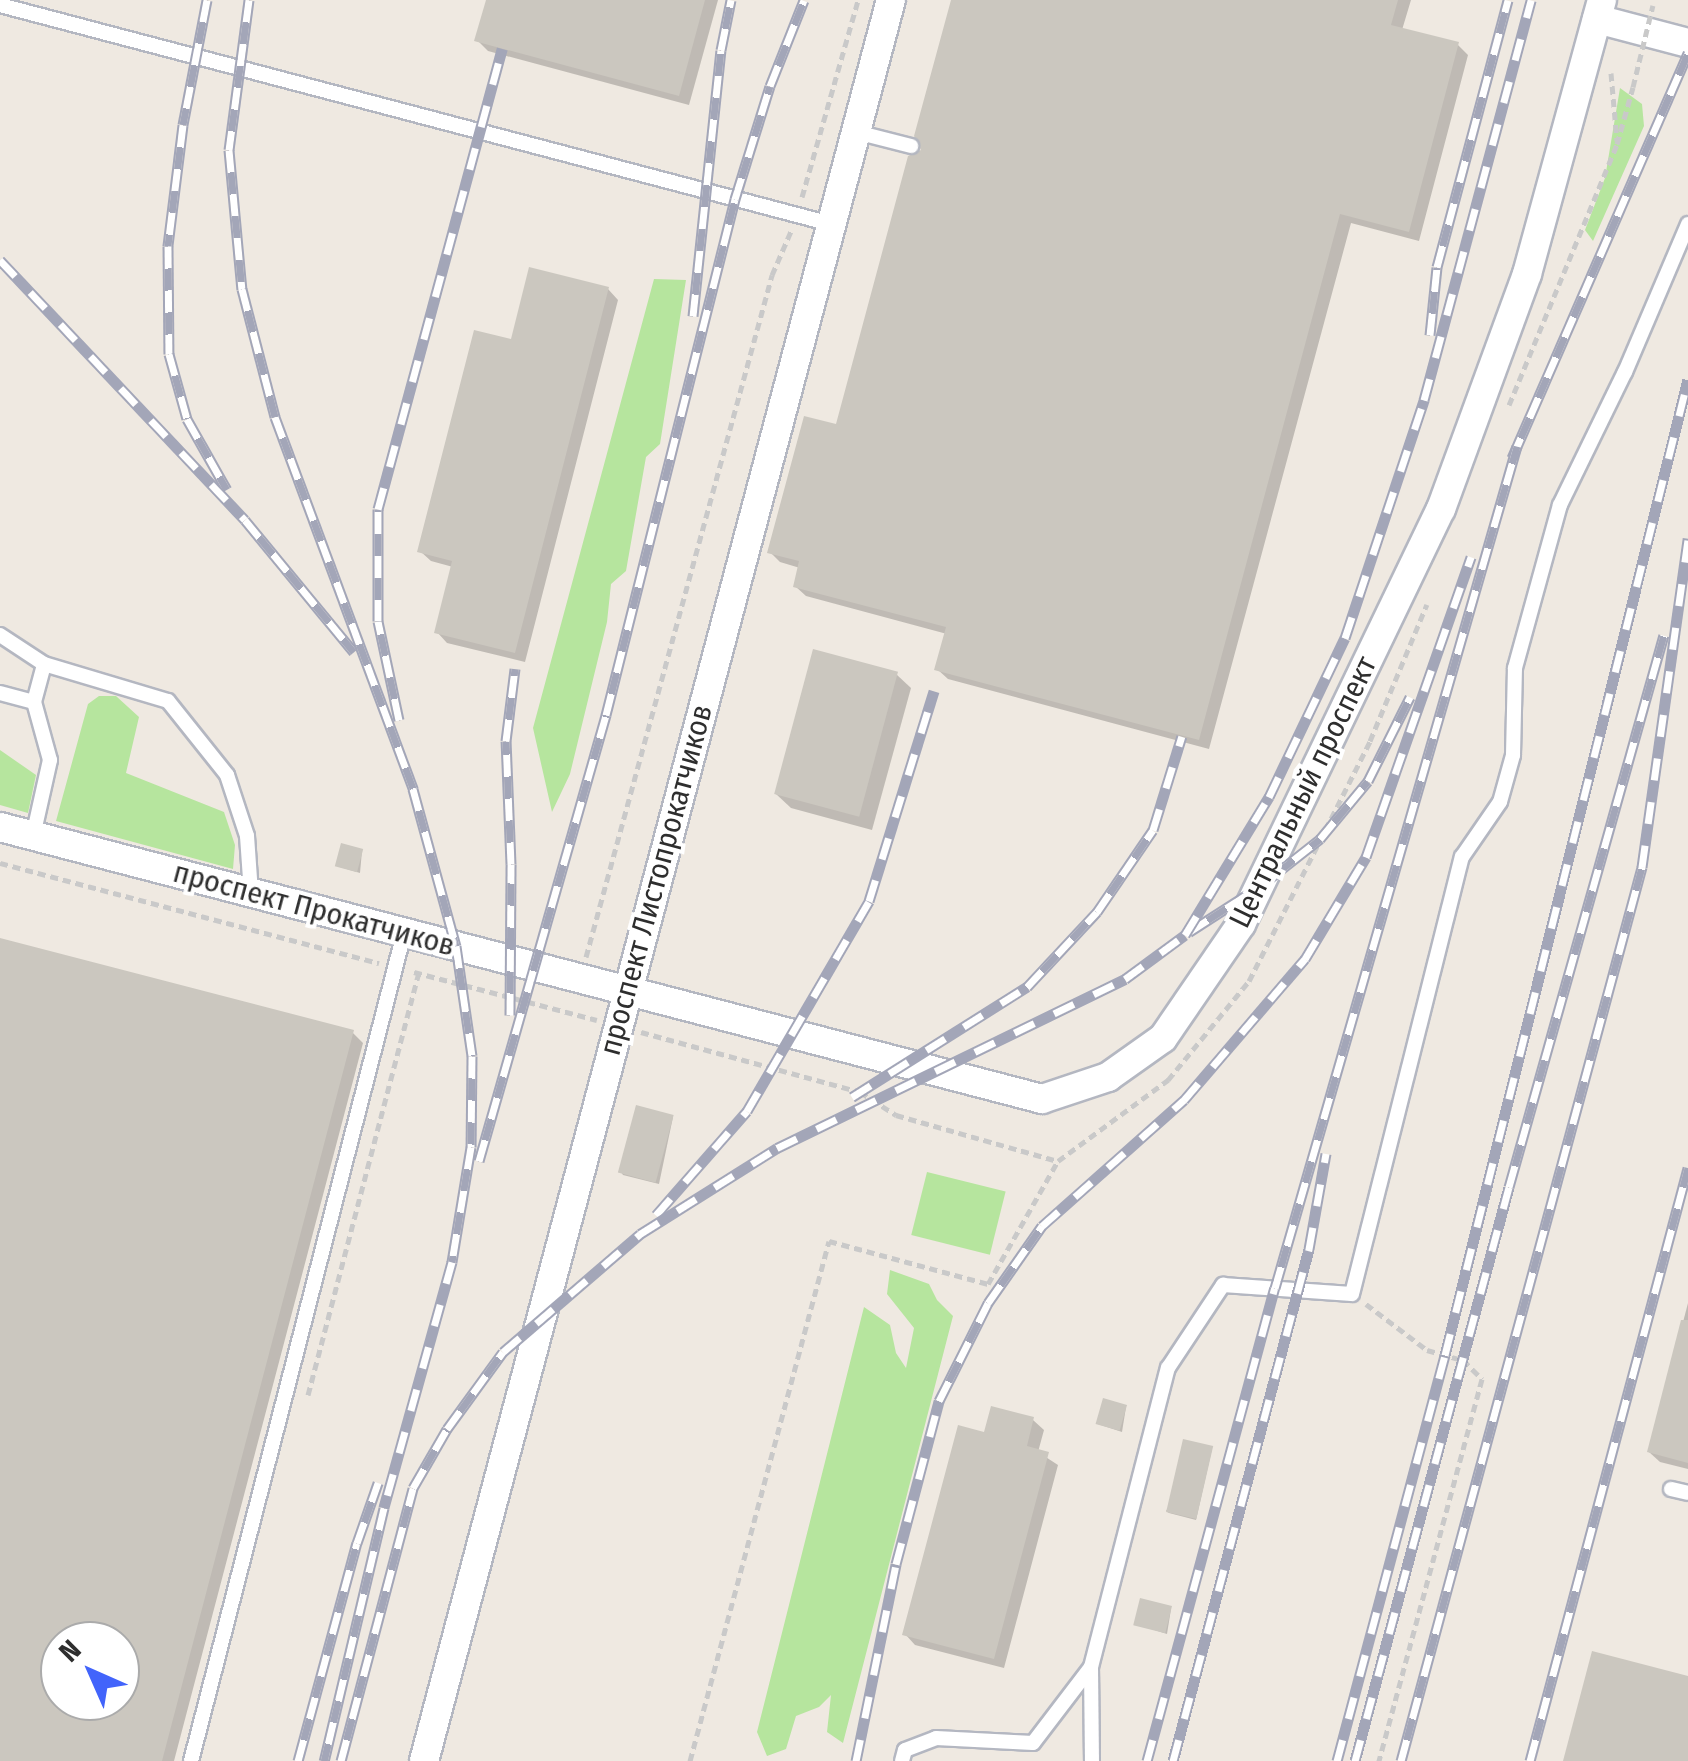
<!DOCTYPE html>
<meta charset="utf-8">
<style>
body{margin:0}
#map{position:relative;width:1688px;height:1761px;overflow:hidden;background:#efe9e1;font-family:"Fira Sans Condensed",sans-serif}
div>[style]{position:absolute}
.green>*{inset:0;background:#b6e59e;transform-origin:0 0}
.shadow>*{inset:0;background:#0003}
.building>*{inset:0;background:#cbc7bf;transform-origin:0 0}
.path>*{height:5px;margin-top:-2.5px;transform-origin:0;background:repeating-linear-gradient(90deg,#c9c9c9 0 8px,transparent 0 13px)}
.roads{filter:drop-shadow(2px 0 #b4b7c1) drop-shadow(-2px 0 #b4b7c1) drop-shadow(0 2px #b4b7c1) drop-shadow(0 -2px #b4b7c1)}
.lane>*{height:14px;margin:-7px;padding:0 7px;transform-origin:7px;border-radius:7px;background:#fff}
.street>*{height:28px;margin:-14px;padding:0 14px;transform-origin:14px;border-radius:14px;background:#fff}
.rail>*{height:11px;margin-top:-5.5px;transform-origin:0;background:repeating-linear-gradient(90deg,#fff 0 22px,#a3a6b8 0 44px);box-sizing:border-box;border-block:2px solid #a3a6b8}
.path-bridge>*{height:5px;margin-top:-2.5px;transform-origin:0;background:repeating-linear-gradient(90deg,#c9c9c9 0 8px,transparent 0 13px)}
span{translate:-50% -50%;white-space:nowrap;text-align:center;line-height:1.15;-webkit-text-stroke:8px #fff;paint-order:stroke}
.street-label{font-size:30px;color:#2e2e2e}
.north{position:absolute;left:40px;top:1621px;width:100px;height:100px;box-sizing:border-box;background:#fff;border:2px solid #ababab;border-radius:50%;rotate:315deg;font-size:28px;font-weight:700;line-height:40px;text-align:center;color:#2e2e2e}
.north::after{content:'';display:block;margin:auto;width:35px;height:45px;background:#4264fb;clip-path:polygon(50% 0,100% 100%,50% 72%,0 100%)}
</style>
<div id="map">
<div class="green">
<div style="clip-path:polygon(1620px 88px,1642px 104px,1644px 126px,1593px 241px,1585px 230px,1605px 178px)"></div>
<div style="clip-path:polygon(654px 279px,686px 280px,660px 444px,646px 457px,626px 571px,611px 584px,607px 622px,570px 774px,552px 812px,533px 728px)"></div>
<div style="clip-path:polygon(99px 696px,116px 696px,139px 717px,126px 773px,224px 812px,235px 845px,233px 869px,56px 821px,88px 704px)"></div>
<div style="clip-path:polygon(0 750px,36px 775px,28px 813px,0 805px)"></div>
<div style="left:927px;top:1172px;width:81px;height:65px;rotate:14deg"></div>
<div style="clip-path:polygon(890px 1270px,929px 1284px,937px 1300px,953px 1316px,843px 1743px,827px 1732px,831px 1695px,819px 1707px,796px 1716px,786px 1749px,767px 1756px,757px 1732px,864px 1307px,890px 1325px,896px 1353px,906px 1368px,914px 1328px,887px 1294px)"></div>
</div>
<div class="shadow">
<div style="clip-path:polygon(488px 0,718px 0,689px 105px,488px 51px,477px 40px)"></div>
<div style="clip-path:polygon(953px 0,1411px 0,1402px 30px,1458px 45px,1468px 55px,1419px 241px,1351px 223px,1209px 749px,948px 679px,937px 669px,947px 634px,806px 596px,795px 586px,800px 568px,780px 562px,770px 552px,838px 427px,924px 151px)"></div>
<div style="clip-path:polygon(608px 289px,618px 300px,525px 662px,447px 643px,437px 632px,453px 567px,431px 561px,420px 551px,513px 342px)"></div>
<div style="clip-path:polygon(896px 674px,911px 688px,872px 830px,791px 808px,776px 794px)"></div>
<div style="clip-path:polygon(362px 851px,360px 873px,340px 867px)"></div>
<div style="clip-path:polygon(evenodd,0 940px,352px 1032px,363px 1043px,174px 1761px,0 1761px,0 940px,60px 1641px,120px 1641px,120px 1701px,60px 1701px,60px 1641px)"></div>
<div style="clip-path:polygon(673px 1117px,659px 1184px,623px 1175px,621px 1172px)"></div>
<div style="clip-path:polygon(1688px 1303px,1688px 1469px,1660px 1462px,1649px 1452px)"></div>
<div style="clip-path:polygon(1126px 1407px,1122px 1432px,1098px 1424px)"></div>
<div style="clip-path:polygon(1033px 1420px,1044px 1430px,1038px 1452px,1058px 1465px,1004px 1668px,915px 1645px,905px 1634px,986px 1435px)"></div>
<div style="clip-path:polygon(1212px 1449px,1196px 1520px,1169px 1513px,1166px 1511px)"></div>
<div style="clip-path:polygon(1171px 1609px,1167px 1634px,1136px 1624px)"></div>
</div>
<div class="building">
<div style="clip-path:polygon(486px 0,705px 0,679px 96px,474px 41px)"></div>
<div style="clip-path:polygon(951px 0,1398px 0,1391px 25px,1459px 42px,1409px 232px,1340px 214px,1199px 740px,934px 670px,946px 627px,793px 587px,799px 561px,767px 553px,804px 416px,836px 424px,908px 156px,921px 150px,914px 136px)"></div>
<div style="clip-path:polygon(529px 267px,609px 287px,515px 653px,434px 633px,452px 561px,417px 552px,474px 330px,511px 339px)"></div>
<div style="left:813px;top:649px;width:88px;height:150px;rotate:15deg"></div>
<div style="left:341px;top:843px;width:23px;height:24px;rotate:15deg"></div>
<div style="clip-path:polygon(evenodd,0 938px,354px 1030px,162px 1761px,0 1761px,0 938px,60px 1641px,120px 1641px,120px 1701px,60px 1701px,60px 1641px)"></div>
<div style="left:636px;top:1105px;width:39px;height:70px;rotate:15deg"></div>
<div style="clip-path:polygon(1681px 1320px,1688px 1320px,1688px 1463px,1647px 1452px)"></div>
<div style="left:1103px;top:1398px;width:25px;height:27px;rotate:16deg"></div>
<div style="clip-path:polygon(991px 1406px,1034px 1417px,1027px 1446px,1049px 1452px,994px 1659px,902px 1635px,958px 1425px,984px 1432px)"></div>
<div style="left:1183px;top:1439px;width:31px;height:75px;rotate:13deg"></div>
<div style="left:1140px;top:1598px;width:33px;height:28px;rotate:14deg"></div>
<div style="clip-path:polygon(1592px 1651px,1688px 1676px,1688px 1761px,1563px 1761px)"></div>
</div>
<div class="path">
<div style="left:1611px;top:73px;width:68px;rotate:85deg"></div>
<div style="left:802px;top:197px;width:205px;rotate:-74.1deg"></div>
<div style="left:1509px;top:405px;width:282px;rotate:-67.5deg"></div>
<div style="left:1617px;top:144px;width:59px;rotate:-74.3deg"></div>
<div style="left:0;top:863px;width:392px;rotate:14.8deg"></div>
<div style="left:586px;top:957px;width:707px;rotate:-74.74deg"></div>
<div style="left:772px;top:275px;width:48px;rotate:-66.6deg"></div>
<div style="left:414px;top:972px;width:189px;rotate:14.7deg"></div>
<div style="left:641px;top:1032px;width:227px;rotate:15.3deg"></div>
<div style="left:860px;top:1092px;width:43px;rotate:32.6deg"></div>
<div style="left:896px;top:1115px;width:168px;rotate:15.9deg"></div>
<div style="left:1058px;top:1161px;width:137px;rotate:-36.4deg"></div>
<div style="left:1168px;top:1080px;width:128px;rotate:-50.7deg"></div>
<div style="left:1249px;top:981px;width:269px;rotate:-63.2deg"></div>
<div style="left:1370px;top:741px;width:148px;rotate:-67.4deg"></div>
<div style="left:1366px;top:1304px;width:76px;rotate:37deg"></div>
<div style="left:1427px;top:1350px;width:37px;rotate:16deg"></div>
<div style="left:1463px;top:1360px;width:27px;rotate:45deg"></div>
<div style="left:1482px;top:1379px;width:396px;rotate:105.1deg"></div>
<div style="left:308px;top:1395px;width:436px;rotate:-75.3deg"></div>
<div style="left:690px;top:1761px;width:538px;rotate:-75.03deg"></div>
<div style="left:829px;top:1241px;width:165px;rotate:15.1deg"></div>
<div style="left:988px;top:1284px;width:142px;rotate:-60.4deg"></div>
</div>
<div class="roads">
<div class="lane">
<div style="left:0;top:5px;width:859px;rotate:14.76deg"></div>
<div style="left:856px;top:132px;width:57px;rotate:14.3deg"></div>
<div style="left:0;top:635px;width:53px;rotate:33.4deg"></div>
<div style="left:0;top:693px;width:35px;rotate:15deg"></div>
<div style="left:33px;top:836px;width:78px;rotate:-77.4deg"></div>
<div style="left:50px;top:760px;width:60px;rotate:-105.4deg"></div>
<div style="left:34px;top:702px;width:39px;rotate:-75deg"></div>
<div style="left:44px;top:664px;width:129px;rotate:16.6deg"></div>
<div style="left:168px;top:701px;width:95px;rotate:51.4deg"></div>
<div style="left:227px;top:775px;width:64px;rotate:71.8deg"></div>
<div style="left:247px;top:836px;width:57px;rotate:86deg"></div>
<div style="left:1671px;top:1489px;width:17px;rotate:13deg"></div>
<div style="left:1091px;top:1667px;width:94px;rotate:89.4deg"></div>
<div style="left:191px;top:1761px;width:855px;rotate:-75.57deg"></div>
<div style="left:902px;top:1761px;width:11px;rotate:-75deg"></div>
<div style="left:905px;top:1750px;width:33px;rotate:-21deg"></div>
<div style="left:936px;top:1738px;width:97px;rotate:3deg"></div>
<div style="left:1033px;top:1743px;width:96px;rotate:-52.7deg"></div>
<div style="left:1091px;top:1667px;width:309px;rotate:-75.6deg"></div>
<div style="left:1168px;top:1368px;width:100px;rotate:-56.5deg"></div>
<div style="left:1223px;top:1285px;width:129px;rotate:4deg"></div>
<div style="left:1352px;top:1294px;width:451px;rotate:-75.9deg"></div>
<div style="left:1462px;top:857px;width:67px;rotate:-55.4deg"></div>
<div style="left:1500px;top:802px;width:49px;rotate:-74.5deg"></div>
<div style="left:1513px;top:755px;width:87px;rotate:-88.7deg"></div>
<div style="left:1515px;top:668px;width:169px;rotate:-74.6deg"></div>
<div style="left:1560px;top:505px;width:148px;rotate:-64deg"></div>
<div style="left:1625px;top:372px;width:161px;rotate:-66.9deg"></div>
</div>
<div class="street">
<div style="left:1597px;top:19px;width:94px;rotate:14.8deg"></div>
<div style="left:0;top:827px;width:1077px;rotate:14.63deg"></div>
<div style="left:1042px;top:1099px;width:70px;rotate:-18.4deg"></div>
<div style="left:1108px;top:1077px;width:67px;rotate:-35.3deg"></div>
<div style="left:1163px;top:1038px;width:138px;rotate:-55.6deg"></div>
<div style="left:1241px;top:924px;width:461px;rotate:-64.3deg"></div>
<div style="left:1441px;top:509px;width:250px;rotate:-69.9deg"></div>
<div style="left:1527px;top:274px;width:284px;rotate:-74.7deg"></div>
<div style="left:424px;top:1761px;width:1822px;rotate:-75.15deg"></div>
</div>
</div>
<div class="rail">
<div style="left:207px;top:0;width:127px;rotate:100.9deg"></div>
<div style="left:183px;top:125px;width:122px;rotate:97.1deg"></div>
<div style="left:168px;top:246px;width:108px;rotate:89.5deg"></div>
<div style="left:169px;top:354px;width:67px;rotate:74.5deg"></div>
<div style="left:187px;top:419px;width:81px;rotate:60.6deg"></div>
<div style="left:249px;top:0;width:151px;rotate:97.6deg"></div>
<div style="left:229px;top:150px;width:140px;rotate:84.7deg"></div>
<div style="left:242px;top:289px;width:132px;rotate:75.5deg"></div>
<div style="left:275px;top:417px;width:397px;rotate:69.6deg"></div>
<div style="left:413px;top:789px;width:163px;rotate:74.7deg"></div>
<div style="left:456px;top:946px;width:111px;rotate:81.7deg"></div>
<div style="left:472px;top:1056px;width:91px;rotate:90.6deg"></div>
<div style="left:471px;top:1147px;width:117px;rotate:99.4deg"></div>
<div style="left:452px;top:1262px;width:255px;rotate:105.5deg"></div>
<div style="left:384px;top:1508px;width:260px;rotate:103.3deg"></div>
<div style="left:0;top:260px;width:357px;rotate:46.7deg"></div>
<div style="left:245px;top:520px;width:171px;rotate:50.5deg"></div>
<div style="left:693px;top:316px;width:267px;rotate:-84deg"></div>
<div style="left:721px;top:50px;width:51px;rotate:-78.7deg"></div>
<div style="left:1430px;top:335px;width:68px;rotate:-84.1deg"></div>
<div style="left:1437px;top:267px;width:276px;rotate:-75.1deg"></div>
<div style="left:1512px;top:458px;width:442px;rotate:-66.5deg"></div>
<div style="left:399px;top:720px;width:101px;rotate:-102deg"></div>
<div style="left:378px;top:621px;width:112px;rotate:-90deg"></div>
<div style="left:378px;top:509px;width:477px;rotate:-74.9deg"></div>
<div style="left:1189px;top:932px;width:83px;rotate:-32.7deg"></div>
<div style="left:1259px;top:887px;width:78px;rotate:-38.2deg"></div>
<div style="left:1320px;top:839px;width:75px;rotate:-50.4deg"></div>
<div style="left:1368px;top:781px;width:94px;rotate:-63.4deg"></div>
<div style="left:510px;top:1015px;width:151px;rotate:-89.6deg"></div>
<div style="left:511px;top:864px;width:123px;rotate:-92.3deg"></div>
<div style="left:506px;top:741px;width:73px;rotate:-82.9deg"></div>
<div style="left:852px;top:1097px;width:207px;rotate:-32.2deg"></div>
<div style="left:1027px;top:987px;width:103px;rotate:-47deg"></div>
<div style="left:1097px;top:912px;width:99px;rotate:-55.7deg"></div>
<div style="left:1153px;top:830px;width:98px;rotate:-72.9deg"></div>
<div style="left:479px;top:1161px;width:464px;rotate:-74.1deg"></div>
<div style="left:606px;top:715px;width:532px;rotate:-75.96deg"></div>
<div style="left:735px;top:199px;width:118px;rotate:-72.8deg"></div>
<div style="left:770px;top:86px;width:92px;rotate:-68.4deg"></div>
<div style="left:656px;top:1215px;width:138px;rotate:-48.8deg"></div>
<div style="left:747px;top:1111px;width:243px;rotate:-59.8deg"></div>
<div style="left:869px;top:901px;width:220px;rotate:-72.8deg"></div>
<div style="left:298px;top:1761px;width:226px;rotate:-74.9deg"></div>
<div style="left:357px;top:1543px;width:64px;rotate:-70.7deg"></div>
<div style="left:341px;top:1761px;width:282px;rotate:-75.2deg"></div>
<div style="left:413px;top:1488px;width:68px;rotate:-60deg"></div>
<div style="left:447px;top:1429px;width:95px;rotate:-54deg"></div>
<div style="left:503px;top:1352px;width:181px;rotate:-40.7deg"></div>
<div style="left:640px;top:1234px;width:162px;rotate:-32.1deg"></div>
<div style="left:777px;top:1148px;width:387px;rotate:-25.9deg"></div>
<div style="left:1125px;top:979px;width:74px;rotate:-36.3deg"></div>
<div style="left:1185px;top:935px;width:162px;rotate:-58.7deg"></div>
<div style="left:1269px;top:797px;width:176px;rotate:-64.5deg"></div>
<div style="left:1345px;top:638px;width:251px;rotate:-71.6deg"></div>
<div style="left:1424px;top:400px;width:414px;rotate:-75deg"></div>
<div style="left:856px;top:1761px;width:201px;rotate:-78.5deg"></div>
<div style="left:896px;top:1564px;width:169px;rotate:-75.2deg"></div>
<div style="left:939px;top:1401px;width:110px;rotate:-63.4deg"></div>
<div style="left:988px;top:1303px;width:94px;rotate:-55deg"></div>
<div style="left:1042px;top:1226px;width:190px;rotate:-41.6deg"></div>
<div style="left:1184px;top:1100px;width:186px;rotate:-49.4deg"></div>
<div style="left:1305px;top:959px;width:119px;rotate:-59.1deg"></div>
<div style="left:1366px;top:857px;width:318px;rotate:-70.7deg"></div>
<div style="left:1147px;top:1761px;width:490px;rotate:-74.9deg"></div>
<div style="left:1275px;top:1288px;width:876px;rotate:-73.96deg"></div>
<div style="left:1173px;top:1761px;width:530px;rotate:-75.12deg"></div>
<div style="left:1309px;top:1249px;width:97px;rotate:-79.9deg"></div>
<div style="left:1337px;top:1761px;width:420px;rotate:-75.1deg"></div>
<div style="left:1445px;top:1355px;width:1005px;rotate:-76.01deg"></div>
<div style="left:1355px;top:1761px;width:594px;rotate:-74.98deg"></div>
<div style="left:1509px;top:1187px;width:573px;rotate:-74.32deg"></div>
<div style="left:1401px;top:1761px;width:926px;rotate:-74.91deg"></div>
<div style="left:1642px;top:867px;width:332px;rotate:-82deg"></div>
<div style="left:1530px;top:1761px;width:614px;rotate:-75.08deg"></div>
</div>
<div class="path-bridge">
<div style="left:1633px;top:87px;width:84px;rotate:-76.3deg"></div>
</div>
<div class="street-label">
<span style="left:1303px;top:792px;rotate:-64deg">Центральный проспект</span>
<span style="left:656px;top:880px;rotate:-75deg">проспект Листопрокатчиков</span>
<span style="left:314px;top:909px;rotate:15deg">проспект Прокатчиков</span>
</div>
<div class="north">N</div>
</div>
